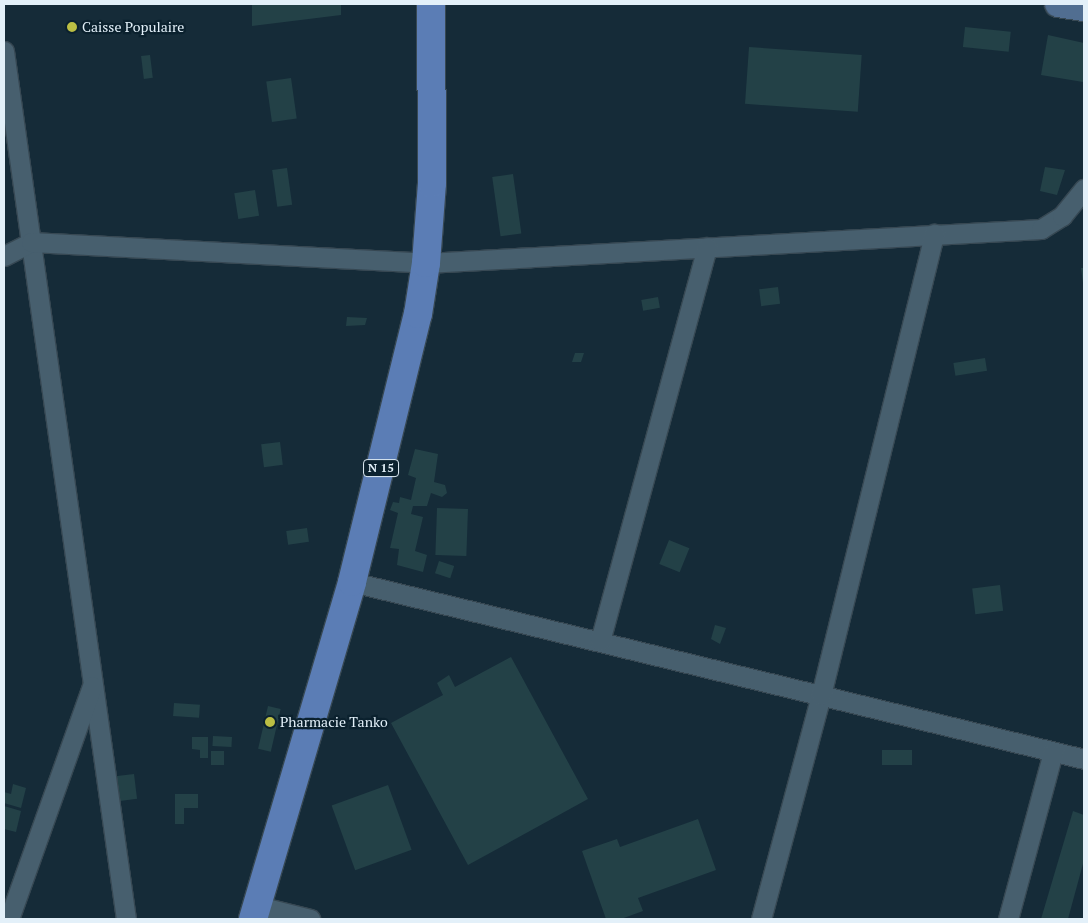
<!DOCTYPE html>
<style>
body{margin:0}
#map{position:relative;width:1088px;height:923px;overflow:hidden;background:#152b38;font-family:"PT Serif",serif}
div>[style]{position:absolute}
.building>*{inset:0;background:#234147;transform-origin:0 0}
.roads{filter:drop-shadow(1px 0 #374853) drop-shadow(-1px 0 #374853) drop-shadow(0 1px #374853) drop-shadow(0 -1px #374853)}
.minor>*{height:19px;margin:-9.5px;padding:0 9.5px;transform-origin:9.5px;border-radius:9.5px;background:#475f6e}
.secondary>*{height:26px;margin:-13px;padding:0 13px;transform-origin:13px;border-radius:13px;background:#516e91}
.primary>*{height:28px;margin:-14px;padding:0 14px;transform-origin:14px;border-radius:14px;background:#5b7db5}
.dots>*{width:14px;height:14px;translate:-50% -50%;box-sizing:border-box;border:2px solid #0b212e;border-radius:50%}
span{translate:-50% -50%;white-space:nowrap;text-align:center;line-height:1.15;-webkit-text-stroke:4.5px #0b212e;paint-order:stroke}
.shield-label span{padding:1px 4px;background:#0b212e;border:1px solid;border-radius:4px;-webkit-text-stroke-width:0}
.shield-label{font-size:12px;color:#e3f0f9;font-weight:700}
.poi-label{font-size:14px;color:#e3f0f9}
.left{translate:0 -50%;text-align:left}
.frame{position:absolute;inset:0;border:5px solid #e3f0f9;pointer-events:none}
</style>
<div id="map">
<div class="building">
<div style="clip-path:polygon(252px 4px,341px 4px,341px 15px,252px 26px)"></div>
<div style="left:965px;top:27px;width:46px;height:20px;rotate:6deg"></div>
<div style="clip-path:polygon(1048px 35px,1084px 43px,1083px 82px,1041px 75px)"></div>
<div style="left:749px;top:47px;width:113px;height:57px;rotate:4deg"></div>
<div style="left:150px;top:55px;width:23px;height:9px;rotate:83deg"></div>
<div style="left:291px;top:78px;width:41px;height:25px;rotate:82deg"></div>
<div style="clip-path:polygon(1045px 167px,1065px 170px,1057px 195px,1040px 191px)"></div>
<div style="left:287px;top:168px;width:37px;height:15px;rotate:82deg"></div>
<div style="left:513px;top:174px;width:60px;height:21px;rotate:82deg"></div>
<div style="left:255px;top:190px;width:26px;height:21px;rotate:81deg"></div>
<div style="clip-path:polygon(1081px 268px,1084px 268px,1084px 283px,1083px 283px)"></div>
<div style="left:778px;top:287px;width:17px;height:19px;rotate:83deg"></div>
<div style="left:658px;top:297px;width:11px;height:17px;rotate:80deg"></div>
<div style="clip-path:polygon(347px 317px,367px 318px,365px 325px,346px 326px)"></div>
<div style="clip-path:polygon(575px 353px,584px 353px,581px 362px,572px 362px)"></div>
<div style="left:985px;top:358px;width:13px;height:32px;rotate:81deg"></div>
<div style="left:280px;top:442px;width:23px;height:19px;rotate:83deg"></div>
<div style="clip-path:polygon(415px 449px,438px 454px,434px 482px,445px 485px,447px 493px,442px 497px,431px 493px,427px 506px,413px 506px,411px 514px,423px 517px,415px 551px,427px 555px,423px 572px,397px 565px,399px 549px,390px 548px,398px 513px,390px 510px,393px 502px,399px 503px,400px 497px,411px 500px,416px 478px,408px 475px)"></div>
<div style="left:437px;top:508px;width:31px;height:47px;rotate:2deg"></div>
<div style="left:307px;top:528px;width:14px;height:21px;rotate:82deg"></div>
<div style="left:669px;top:540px;width:22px;height:26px;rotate:22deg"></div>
<div style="left:439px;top:561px;width:16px;height:13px;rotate:18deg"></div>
<div style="left:1000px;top:585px;width:26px;height:28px;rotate:83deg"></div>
<div style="clip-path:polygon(715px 625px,726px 628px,720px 644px,711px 639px)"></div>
<div style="clip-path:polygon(511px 657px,588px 799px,468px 865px,391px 723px,443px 695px,437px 683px,449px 675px,455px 687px)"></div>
<div style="left:174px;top:703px;width:26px;height:13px;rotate:4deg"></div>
<div style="left:268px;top:706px;width:13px;height:44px;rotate:13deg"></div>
<div style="left:213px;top:736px;width:19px;height:10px;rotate:3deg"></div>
<div style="clip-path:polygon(192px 737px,208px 737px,208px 758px,200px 758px,200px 750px,192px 749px)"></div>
<div style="left:882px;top:750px;width:30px;height:15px"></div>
<div style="left:211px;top:751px;width:13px;height:14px"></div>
<div style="left:134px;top:774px;width:25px;height:19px;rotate:83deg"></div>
<div style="clip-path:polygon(13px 784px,26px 788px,21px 808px,4px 803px,4px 792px,11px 794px)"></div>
<div style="left:388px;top:785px;width:69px;height:60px;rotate:70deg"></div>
<div style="clip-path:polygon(175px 794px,198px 794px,198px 808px,184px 808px,184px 824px,175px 824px)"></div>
<div style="clip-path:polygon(4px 806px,21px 811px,16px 832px,4px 829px)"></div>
<div style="clip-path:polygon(1073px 811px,1084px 815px,1084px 860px,1068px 919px,1041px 919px)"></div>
<div style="clip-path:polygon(698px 819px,716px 870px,638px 898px,643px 911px,621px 919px,606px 919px,582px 851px,617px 839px,620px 847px)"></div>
</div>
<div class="roads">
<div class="minor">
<div style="left:4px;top:51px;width:877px;rotate:82deg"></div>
<div style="left:4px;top:256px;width:30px;rotate:-27deg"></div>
<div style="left:31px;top:242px;width:396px;rotate:3deg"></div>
<div style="left:426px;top:263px;width:616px;rotate:-3.16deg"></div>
<div style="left:1041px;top:229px;width:25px;rotate:-32deg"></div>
<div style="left:1062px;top:216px;width:35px;rotate:-51deg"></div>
<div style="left:352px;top:582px;width:753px;rotate:13.59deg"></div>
<div style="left:600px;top:641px;width:408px;rotate:-74.8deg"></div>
<div style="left:258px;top:906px;width:54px;rotate:14deg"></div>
<div style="left:9px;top:919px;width:247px;rotate:-70.4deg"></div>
<div style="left:761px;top:919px;width:232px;rotate:-75deg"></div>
<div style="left:821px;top:695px;width:475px;rotate:-76.2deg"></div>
<div style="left:1008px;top:919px;width:173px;rotate:-74.9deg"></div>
</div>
<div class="secondary">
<div style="left:1058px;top:4px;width:26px;rotate:9deg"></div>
</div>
<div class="primary">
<div style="left:253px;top:919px;width:351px;rotate:-73.6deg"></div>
<div style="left:352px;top:582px;width:276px;rotate:-76.2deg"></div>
<div style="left:418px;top:314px;width:52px;rotate:-81.1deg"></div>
<div style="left:426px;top:263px;width:80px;rotate:-85.7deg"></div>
<div style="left:432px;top:183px;width:179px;rotate:-90.3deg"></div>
</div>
</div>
<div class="dots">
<div style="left:72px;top:27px;background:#bcbf44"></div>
<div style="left:270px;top:722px;background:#bcbf44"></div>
</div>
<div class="shield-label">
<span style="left:381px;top:468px">N 15</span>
</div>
<div class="poi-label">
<span class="left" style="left:82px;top:27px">Caisse Populaire</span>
<span class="left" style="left:280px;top:722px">Pharmacie Tanko</span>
</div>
<div class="frame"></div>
</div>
